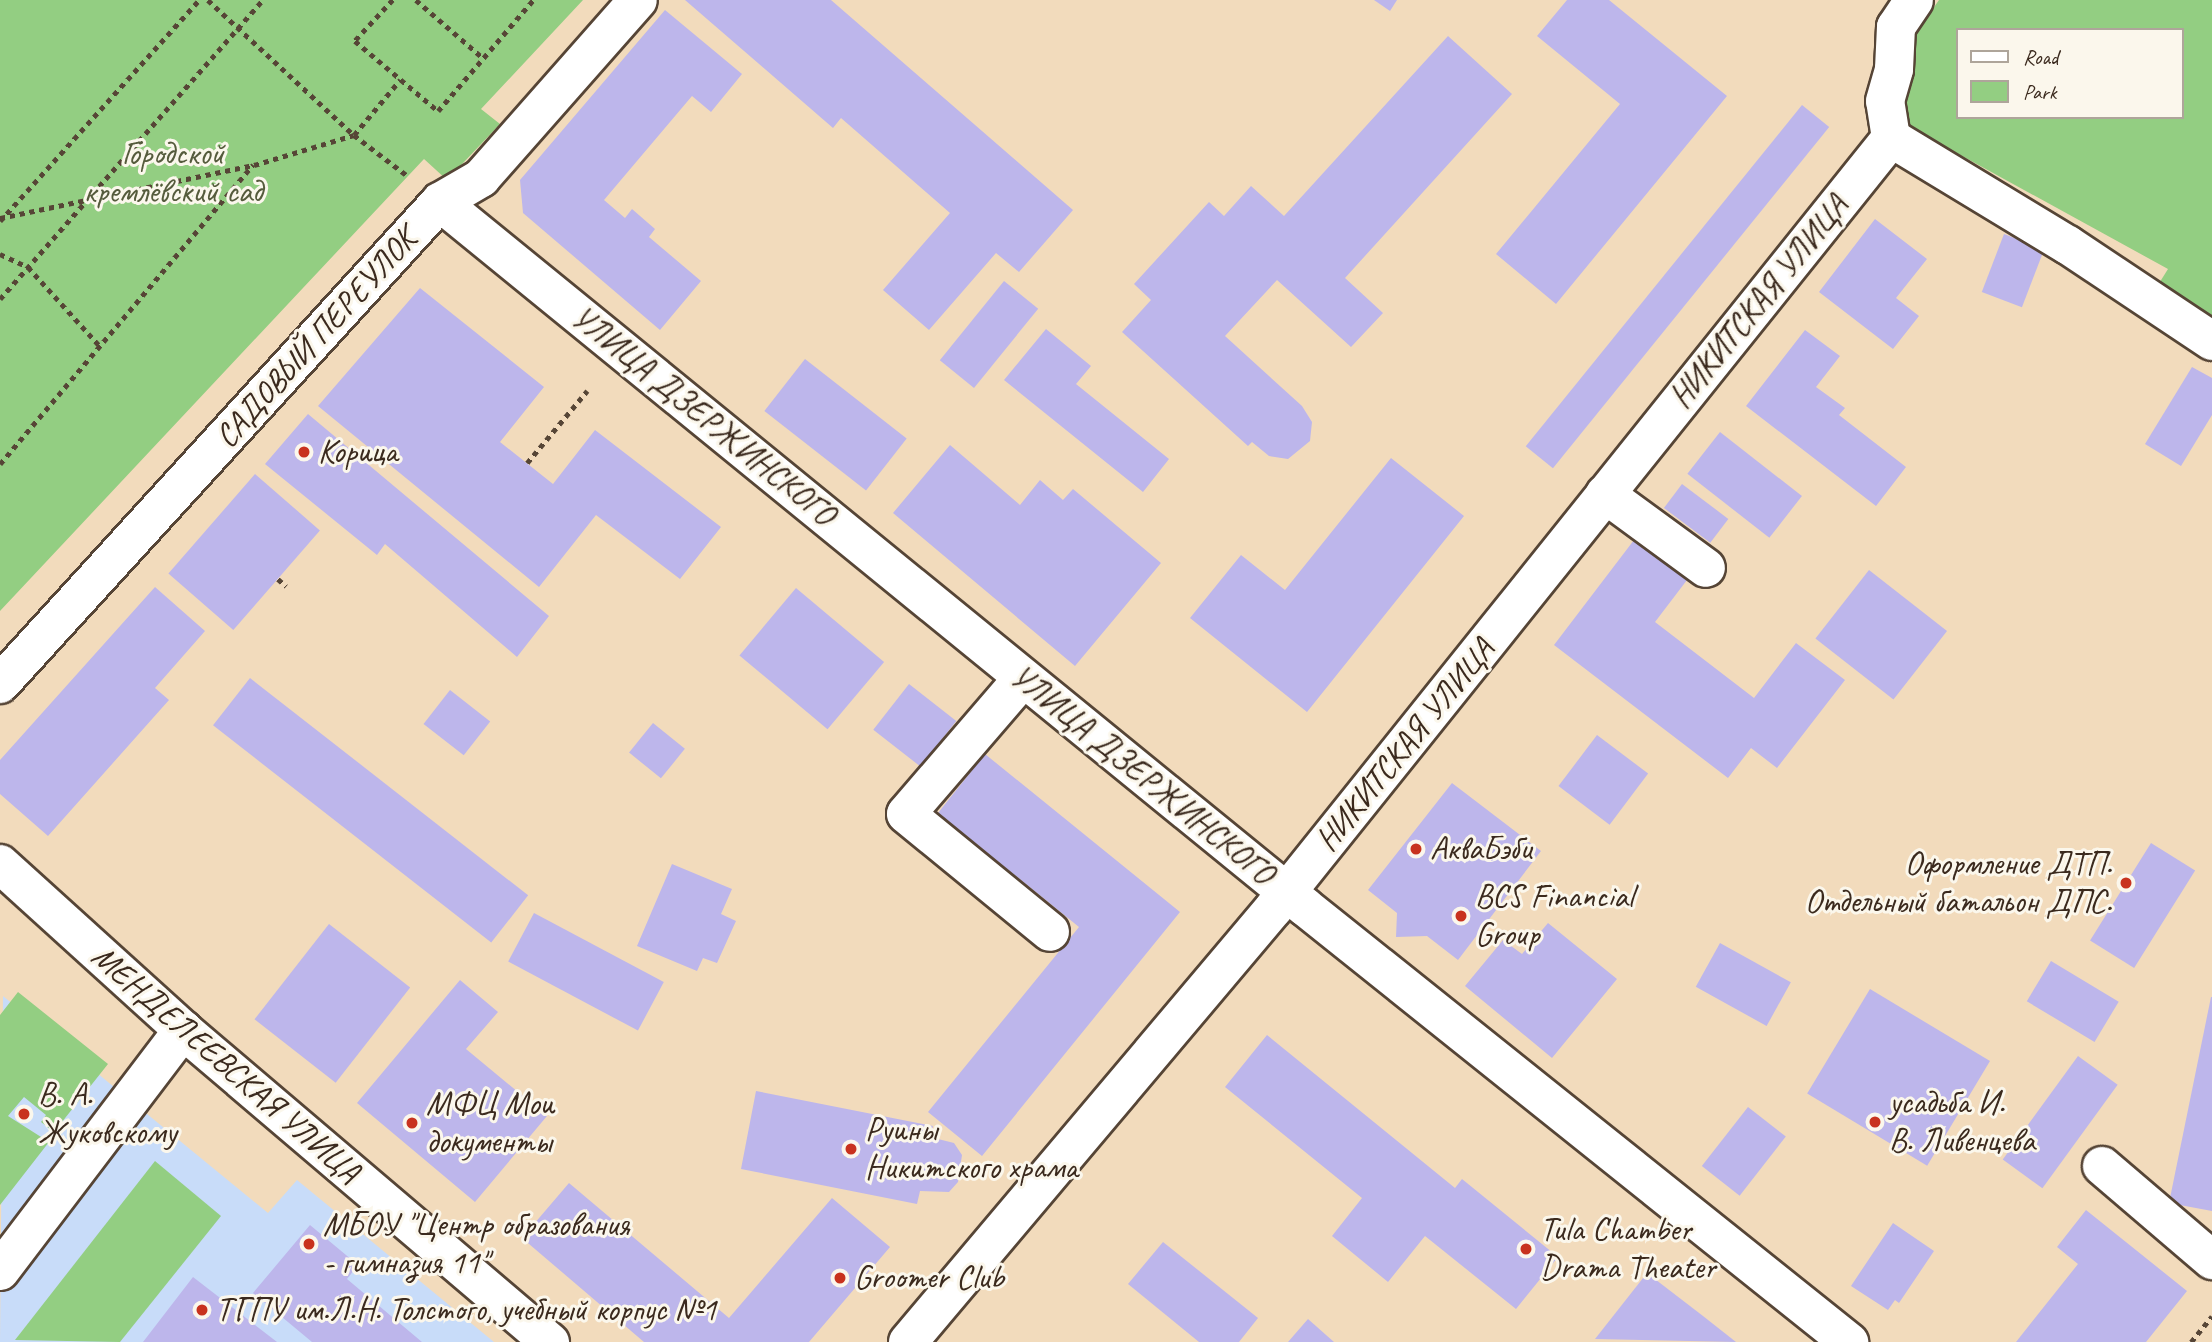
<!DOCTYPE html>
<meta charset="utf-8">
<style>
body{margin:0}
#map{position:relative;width:2212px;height:1342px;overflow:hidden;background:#f2dbbc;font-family:Caveat,sans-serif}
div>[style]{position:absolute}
.built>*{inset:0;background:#c8dcf9}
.green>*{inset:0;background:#93ce82}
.building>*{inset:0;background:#bdb6eb;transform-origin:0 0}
.path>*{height:4.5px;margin-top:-2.25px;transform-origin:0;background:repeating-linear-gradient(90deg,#564536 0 5px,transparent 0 10px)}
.roads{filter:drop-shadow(2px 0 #564536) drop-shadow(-2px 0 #564536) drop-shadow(0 2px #564536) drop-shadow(0 -2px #564536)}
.minor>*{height:38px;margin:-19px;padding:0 19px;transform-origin:19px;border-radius:19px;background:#fff}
.dots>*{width:19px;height:19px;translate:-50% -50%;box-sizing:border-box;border:4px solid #fbf7ec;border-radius:50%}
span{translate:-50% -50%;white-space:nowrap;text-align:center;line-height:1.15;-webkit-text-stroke:6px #fbf7ec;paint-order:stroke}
.park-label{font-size:33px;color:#555b3c}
.street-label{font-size:33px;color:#3b2a1e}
.poi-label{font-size:33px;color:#3b2a1e}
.left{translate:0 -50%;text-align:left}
.right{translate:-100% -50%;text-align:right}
.legend{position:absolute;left:1956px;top:28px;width:228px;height:91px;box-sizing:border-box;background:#fbf7ec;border:2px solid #aea59a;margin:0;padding:9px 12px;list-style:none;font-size:21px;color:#3b2a1e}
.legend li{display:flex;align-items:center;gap:14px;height:35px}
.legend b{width:35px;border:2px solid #aea59a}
</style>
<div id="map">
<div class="built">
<div style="clip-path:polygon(3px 996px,268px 1213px,297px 1180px,494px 1342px,0 1342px)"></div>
</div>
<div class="green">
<div style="clip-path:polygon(0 0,583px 0,481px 109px,500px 124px,447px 180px,424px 159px,0 611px)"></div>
<div style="clip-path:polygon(evenodd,1939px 0,2212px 0,2212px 336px,2153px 293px,2168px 269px,1904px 124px,1907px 46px,1939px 0,1958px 30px,2182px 30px,2182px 117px,1958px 117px,1958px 30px)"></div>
<div style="clip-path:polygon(18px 992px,108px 1064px,54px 1132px,41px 1122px,46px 1115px,24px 1097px,8px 1116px,49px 1142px,0 1205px,0 1015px)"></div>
<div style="clip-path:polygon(155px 1161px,221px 1216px,120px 1342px,15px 1340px)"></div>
</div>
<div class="building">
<div style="clip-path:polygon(685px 0,831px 0,1073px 210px,1019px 272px,996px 253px,929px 330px,883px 290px,950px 213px,841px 118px,833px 128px)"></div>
<div style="clip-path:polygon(1374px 0,1397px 0,1390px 11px)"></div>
<div style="clip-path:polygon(1567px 0,1609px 0,1727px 96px,1556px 304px,1496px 254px,1620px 104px,1537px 36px)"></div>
<div style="clip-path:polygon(665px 10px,742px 74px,711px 112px,692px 96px,604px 200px,625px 218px,632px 209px,655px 229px,649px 237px,701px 281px,660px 330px,523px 213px,520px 180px)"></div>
<div style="clip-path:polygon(1448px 36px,1512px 94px,1345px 278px,1383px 313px,1351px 347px,1277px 280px,1225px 336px,1302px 406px,1312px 422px,1310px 441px,1288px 459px,1269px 456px,1252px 442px,1248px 446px,1122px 332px,1151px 300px,1134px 284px,1209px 202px,1224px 216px,1251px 186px,1284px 216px)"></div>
<div style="left:1802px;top:105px;width:35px;height:439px;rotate:39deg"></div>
<div style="clip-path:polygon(1875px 219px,1927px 259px,1896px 298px,1919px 316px,1893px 349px,1819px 292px)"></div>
<div style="left:2004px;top:234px;width:43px;height:62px;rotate:21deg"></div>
<div style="left:1004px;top:281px;width:44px;height:102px;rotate:39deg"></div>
<div style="clip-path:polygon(420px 288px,544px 387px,500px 442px,553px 484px,595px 430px,721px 527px,680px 579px,596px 515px,539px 587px,318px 406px)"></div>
<div style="clip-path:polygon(1046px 329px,1091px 366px,1076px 384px,1169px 459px,1143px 492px,1004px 380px)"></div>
<div style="clip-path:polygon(1805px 330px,1840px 356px,1816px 387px,1845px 408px,1839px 415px,1906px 467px,1876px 506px,1746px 406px)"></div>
<div style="left:805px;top:359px;width:129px;height:66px;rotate:38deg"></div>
<div style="clip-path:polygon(2192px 367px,2212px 378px,2212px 415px,2181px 466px,2145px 444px)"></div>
<div style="clip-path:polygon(308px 414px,549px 616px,517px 657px,385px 544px,377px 555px,265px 464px)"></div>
<div style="left:1720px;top:432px;width:104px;height:53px;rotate:38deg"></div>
<div style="clip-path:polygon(950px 445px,1020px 505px,1040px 480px,1063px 500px,1073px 489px,1161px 563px,1075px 666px,893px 513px)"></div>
<div style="clip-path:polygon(1391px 458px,1464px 516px,1307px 712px,1190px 618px,1241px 555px,1285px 590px)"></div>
<div style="left:255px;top:474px;width:86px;height:132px;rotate:41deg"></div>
<div style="left:1682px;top:484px;width:58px;height:30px;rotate:37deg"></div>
<div style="clip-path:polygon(1634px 540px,1687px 580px,1655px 622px,1754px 698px,1796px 643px,1845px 680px,1777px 768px,1751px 748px,1728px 778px,1554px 645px)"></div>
<div style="left:1869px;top:570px;width:99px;height:87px;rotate:38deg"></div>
<div style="clip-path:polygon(155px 587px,205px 631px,155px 688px,169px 700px,48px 836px,0 794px,0 760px)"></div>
<div style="left:796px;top:588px;width:115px;height:88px;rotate:40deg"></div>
<div style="left:250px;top:678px;width:353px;height:60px;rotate:38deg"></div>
<div style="left:909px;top:684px;width:60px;height:58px;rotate:38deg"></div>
<div style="left:450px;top:690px;width:51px;height:43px;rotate:38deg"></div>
<div style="left:653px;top:723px;width:41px;height:38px;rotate:39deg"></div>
<div style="left:1597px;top:735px;width:64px;height:64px;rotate:37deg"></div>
<div style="clip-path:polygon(985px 754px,1180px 912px,982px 1156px,928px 1112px,1079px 927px,938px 813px)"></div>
<div style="clip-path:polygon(1452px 783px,1541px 851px,1458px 960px,1427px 936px,1396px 937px,1397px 913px,1368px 890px)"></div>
<div style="left:2151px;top:843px;width:52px;height:115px;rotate:32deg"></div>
<div style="clip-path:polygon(672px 864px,732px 889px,721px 914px,736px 921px,717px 963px,703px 958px,697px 971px,637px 946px)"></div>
<div style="left:534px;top:913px;width:147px;height:55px;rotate:28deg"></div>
<div style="clip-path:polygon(1548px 923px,1617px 979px,1552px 1058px,1465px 986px,1503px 940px,1522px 954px)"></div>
<div style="left:329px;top:924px;width:103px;height:121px;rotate:38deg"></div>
<div style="left:1720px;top:943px;width:81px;height:50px;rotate:29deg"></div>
<div style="left:2051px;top:961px;width:79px;height:47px;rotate:31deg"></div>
<div style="clip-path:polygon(460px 980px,498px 1012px,466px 1049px,547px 1116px,475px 1202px,357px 1103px)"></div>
<div style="left:1870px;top:989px;width:140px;height:122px;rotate:31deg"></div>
<div style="clip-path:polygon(2211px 997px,2212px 997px,2212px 1211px,2169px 1203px)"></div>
<div style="clip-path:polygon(1267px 1035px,1455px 1188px,1462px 1179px,1558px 1257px,1516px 1309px,1425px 1236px,1388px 1282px,1332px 1236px,1362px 1198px,1225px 1087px)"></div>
<div style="left:2078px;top:1056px;width:49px;height:128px;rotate:36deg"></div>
<div style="clip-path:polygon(756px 1091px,933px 1126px,930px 1137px,954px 1143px,962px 1155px,958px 1182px,949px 1192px,920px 1191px,917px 1204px,741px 1169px)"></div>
<div style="left:1748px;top:1107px;width:48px;height:75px;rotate:38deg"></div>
<div style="clip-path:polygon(569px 1183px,729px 1318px,832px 1198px,890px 1247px,809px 1342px,644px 1342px,522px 1238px)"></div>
<div style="clip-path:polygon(2086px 1210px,2187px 1291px,2146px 1342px,2016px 1342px,2078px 1264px,2057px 1247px)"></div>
<div style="clip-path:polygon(1893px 1223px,1934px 1251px,1899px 1303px,1895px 1300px,1888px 1310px,1851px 1286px)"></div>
<div style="clip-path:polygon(310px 1225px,358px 1265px,347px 1279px,422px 1342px,312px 1342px,253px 1293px)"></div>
<div style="clip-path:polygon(1163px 1242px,1258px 1318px,1239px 1342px,1199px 1342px,1128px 1284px)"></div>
<div style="clip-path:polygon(1647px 1273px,1703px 1316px,1736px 1342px,1595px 1339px)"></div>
<div style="clip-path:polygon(193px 1277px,277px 1342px,143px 1342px)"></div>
<div style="clip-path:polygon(1308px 1319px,1334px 1342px,1288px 1342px)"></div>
</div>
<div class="path">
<div style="left:208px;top:0;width:199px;rotate:42.8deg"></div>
<div style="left:354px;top:135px;width:69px;rotate:37.4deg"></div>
<div style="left:393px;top:0;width:56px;rotate:132.8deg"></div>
<div style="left:355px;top:41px;width:109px;rotate:40.1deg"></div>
<div style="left:438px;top:111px;width:146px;rotate:-49.4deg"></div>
<div style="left:416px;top:0;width:89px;rotate:40.9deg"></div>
<div style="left:0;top:218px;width:259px;rotate:-11.8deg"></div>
<div style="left:254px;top:165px;width:104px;rotate:-16.7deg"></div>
<div style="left:354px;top:135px;width:72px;rotate:-50.1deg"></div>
<div style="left:0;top:221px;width:297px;rotate:-48deg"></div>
<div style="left:0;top:254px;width:31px;rotate:25deg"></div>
<div style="left:28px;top:267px;width:105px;rotate:47.7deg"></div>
<div style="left:0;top:299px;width:398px;rotate:-48.7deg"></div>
<div style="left:527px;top:463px;width:94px;rotate:-50.2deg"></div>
<div style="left:0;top:464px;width:392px;rotate:-49.8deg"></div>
<div style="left:278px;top:579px;width:11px;rotate:41deg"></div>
<div style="left:2191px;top:1342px;width:33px;rotate:-51deg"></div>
</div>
<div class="roads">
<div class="minor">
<div style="left:1891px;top:138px;width:207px;rotate:31.2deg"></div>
<div style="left:2068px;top:245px;width:173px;rotate:33.7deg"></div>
<div style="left:1891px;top:138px;width:37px;rotate:-99deg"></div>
<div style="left:1885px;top:101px;width:33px;rotate:-74deg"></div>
<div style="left:1894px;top:69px;width:42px;rotate:-87.3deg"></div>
<div style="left:1896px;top:27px;width:32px;rotate:-56deg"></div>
<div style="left:440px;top:202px;width:1116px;rotate:39.18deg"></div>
<div style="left:1305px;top:907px;width:697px;rotate:38.65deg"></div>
<div style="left:1605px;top:494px;width:125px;rotate:36.2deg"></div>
<div style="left:1023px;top:678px;width:179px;rotate:130.7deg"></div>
<div style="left:906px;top:814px;width:186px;rotate:39.3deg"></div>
<div style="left:0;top:684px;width:653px;rotate:-47.61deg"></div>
<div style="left:440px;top:202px;width:48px;rotate:-30.3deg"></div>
<div style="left:481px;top:178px;width:237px;rotate:-48.6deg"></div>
<div style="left:0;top:864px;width:247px;rotate:42.2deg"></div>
<div style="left:183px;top:1030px;width:482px;rotate:40.4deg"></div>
<div style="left:2102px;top:1166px;width:145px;rotate:40.5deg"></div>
<div style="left:0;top:1271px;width:303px;rotate:-52.8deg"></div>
<div style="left:908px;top:1342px;width:568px;rotate:-49.86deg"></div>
<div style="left:1274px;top:908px;width:987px;rotate:-51.29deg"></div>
</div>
</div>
<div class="dots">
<div style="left:304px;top:452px;background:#c8321e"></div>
<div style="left:1416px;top:849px;background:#c8321e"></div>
<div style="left:2126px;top:883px;background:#c8321e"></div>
<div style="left:1461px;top:916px;background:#c8321e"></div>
<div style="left:24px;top:1114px;background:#c8321e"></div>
<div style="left:1875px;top:1122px;background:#c8321e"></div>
<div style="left:412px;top:1123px;background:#c8321e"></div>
<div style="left:851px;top:1149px;background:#c8321e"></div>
<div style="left:309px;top:1244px;background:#c8321e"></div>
<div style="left:1526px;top:1249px;background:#c8321e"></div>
<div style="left:840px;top:1278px;background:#c8321e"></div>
<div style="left:202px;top:1310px;background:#c8321e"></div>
</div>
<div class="park-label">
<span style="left:173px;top:173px">Городской<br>кремлёвский сад</span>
</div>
<div class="street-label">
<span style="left:1759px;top:302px;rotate:-51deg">НИКИТСКАЯ УЛИЦА</span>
<span style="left:316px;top:338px;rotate:-48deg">САДОВЫЙ ПЕРЕУЛОК</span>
<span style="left:703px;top:416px;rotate:39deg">УЛИЦА ДЗЕРЖИНСКОГО</span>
<span style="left:1405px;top:745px;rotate:-51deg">НИКИТСКАЯ УЛИЦА</span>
<span style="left:1142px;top:775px;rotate:39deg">УЛИЦА ДЗЕРЖИНСКОГО</span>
<span style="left:226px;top:1064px;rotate:41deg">МЕНДЕЛЕЕВСКАЯ УЛИЦА</span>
</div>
<div class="poi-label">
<span class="left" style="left:318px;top:452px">Корица</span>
<span class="left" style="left:1430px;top:849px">АкваБэби</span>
<span class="right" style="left:2112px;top:883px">Оформление ДТП.<br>Отдельный батальон ДПС.</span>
<span class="left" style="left:1475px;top:916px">BCS Financial<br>Group</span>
<span class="left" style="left:38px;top:1114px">В. А.<br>Жуковскому</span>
<span class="left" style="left:1889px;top:1122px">усадьба И.<br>В. Ливенцева</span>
<span class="left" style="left:426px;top:1123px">МФЦ Мои<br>документы</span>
<span class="left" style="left:865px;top:1149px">Руины<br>Никитского храма</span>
<span class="left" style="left:323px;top:1244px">МБОУ "Центр образования<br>- гимназия 11"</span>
<span class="left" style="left:1540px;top:1249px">Tula Chamber<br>Drama Theater</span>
<span class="left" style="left:854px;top:1278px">Groomer Club</span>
<span class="left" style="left:216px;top:1310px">ТГПУ им.Л.Н. Толстого, учебный корпус №1</span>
</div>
<ul class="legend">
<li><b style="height:9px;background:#fff"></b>Road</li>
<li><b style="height:19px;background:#93ce82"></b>Park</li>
</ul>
</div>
